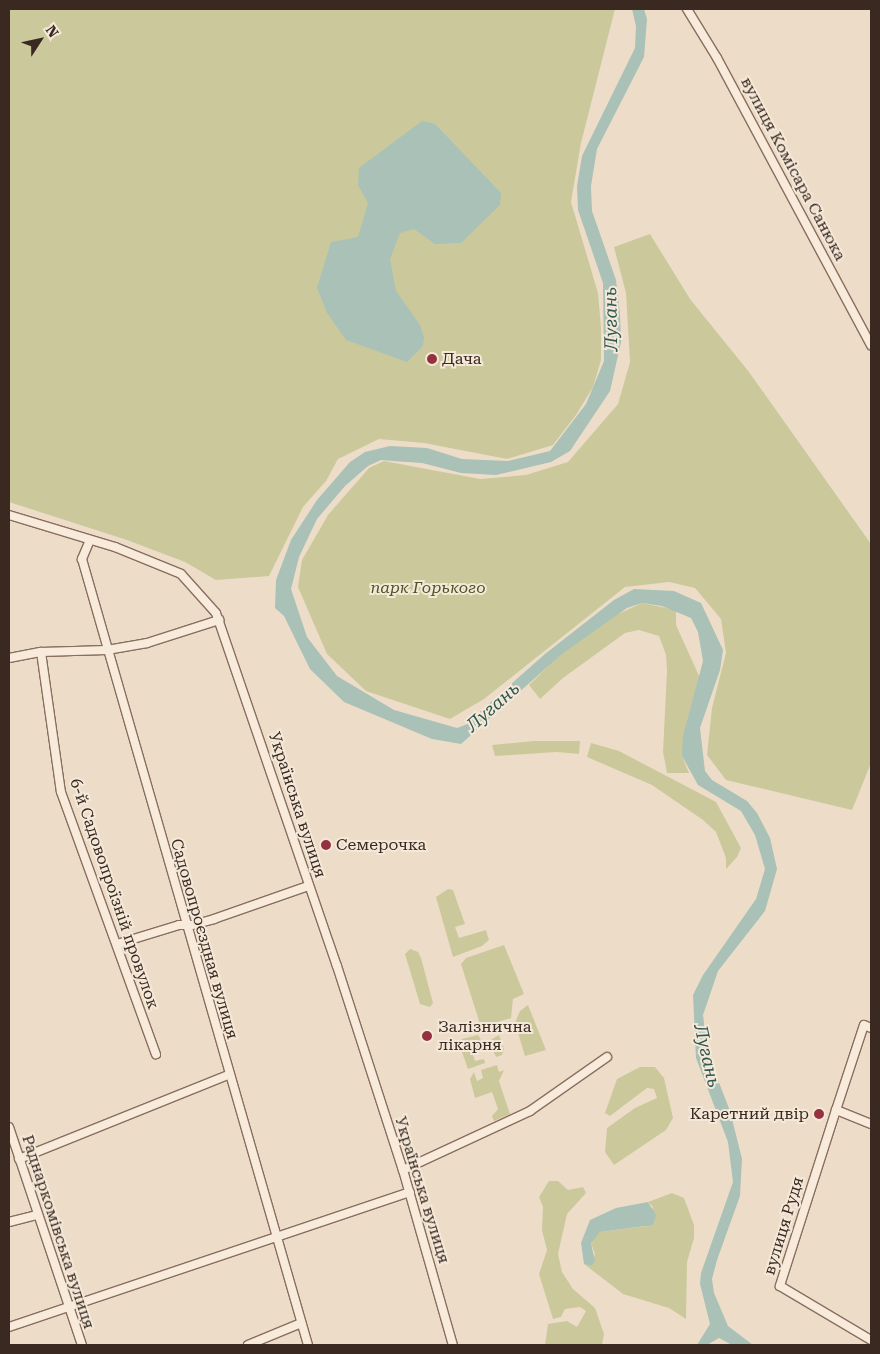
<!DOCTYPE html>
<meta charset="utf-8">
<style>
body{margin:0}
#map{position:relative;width:880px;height:1354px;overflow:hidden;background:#edddc8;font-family:"Roboto Serif",serif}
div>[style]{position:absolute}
.green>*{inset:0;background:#cbc99c}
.water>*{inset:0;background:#a9c1b6}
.roads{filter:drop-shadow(1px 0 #886e5e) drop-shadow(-1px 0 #886e5e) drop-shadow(0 1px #886e5e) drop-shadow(0 -1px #886e5e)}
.street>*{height:8px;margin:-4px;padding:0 4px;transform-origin:4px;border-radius:4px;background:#f8ebdb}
.dots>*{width:14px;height:14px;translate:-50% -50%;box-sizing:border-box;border:2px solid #f4e8d8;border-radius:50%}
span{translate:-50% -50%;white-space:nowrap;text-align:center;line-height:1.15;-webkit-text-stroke:4px #f4e8d8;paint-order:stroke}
.street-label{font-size:16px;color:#392921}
.poi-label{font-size:16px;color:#392921}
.left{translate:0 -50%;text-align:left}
.right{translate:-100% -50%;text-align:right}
.park-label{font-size:16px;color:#505528;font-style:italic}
.water-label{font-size:18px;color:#315850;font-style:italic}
.frame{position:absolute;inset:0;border:10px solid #392921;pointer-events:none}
.north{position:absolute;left:15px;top:15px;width:50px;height:50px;-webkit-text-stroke:4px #f4e8d8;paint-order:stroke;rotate:55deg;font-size:14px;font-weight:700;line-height:20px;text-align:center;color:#392921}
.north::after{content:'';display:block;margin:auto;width:18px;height:22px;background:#392921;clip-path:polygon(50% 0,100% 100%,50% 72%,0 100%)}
</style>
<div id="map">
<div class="green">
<div style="clip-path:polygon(9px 9px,615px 9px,581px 143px,571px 202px,598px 293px,601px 327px,601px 360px,593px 387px,576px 415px,553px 445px,507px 459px,424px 443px,379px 439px,338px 459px,326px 481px,303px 507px,269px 576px,216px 580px,185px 562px,127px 540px,9px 502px)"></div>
<div style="clip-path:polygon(650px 234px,690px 299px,749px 372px,871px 544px,871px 763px,852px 810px,726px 780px,707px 755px,712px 708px,726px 653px,721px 619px,695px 588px,669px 582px,625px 587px,484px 699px,450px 719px,366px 691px,327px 654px,298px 587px,302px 560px,328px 515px,369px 468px,384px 461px,480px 479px,526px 475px,568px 462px,618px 404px,630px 362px,626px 293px,614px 247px)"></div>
<div style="clip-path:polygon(642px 603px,676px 610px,676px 625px,700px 678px,682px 756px,689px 773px,667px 773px,663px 752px,667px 671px,666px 655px,659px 636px,639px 630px,625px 633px,563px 678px,540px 699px,529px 685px,562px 653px,616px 615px)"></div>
<div style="clip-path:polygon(534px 741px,580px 741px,579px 754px,557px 752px,495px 756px,492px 745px)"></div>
<div style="clip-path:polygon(591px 743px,619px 751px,716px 802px,741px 848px,737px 857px,726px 869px,726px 858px,716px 832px,703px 820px,652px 785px,587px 757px)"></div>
<div style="clip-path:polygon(448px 889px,453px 890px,465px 924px,455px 927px,459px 938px,486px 930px,489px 940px,482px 946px,453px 957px,436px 897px)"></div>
<div style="clip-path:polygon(504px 945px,524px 994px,513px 999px,511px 1018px,481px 1027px,461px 964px,466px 958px)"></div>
<div style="clip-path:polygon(410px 949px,418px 952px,421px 958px,433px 1003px,430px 1007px,420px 1004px,405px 954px)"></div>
<div style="clip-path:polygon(528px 1005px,546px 1050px,525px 1056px,515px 1023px,520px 1011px)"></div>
<div style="clip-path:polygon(478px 1035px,485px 1047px,472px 1052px,475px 1061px,484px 1059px,485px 1063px,468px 1069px,459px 1044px,462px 1039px)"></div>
<div style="clip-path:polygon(499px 1035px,504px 1049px,502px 1055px,496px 1057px,489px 1041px)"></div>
<div style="clip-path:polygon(497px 1065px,499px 1072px,504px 1070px,499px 1081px,510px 1114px,494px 1121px,492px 1116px,498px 1109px,492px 1092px,475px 1098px,470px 1079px,474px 1072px,477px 1081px,483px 1078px,481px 1070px)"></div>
<div style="clip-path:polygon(640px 1067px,655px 1067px,664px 1078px,673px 1118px,666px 1130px,614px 1165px,605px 1152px,607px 1128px,635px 1108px,657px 1098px,654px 1089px,647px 1088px,610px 1116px,605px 1113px,617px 1079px)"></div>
<div style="clip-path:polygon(549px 1181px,558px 1181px,568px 1190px,583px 1187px,586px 1193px,567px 1214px,558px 1254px,562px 1272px,573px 1289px,595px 1308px,604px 1334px,602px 1345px,545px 1345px,548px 1324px,567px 1321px,577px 1327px,586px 1311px,580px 1307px,565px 1309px,561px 1317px,553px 1319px,539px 1274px,547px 1250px,542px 1230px,543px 1207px,539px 1197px)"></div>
<div style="clip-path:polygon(672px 1193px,684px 1198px,694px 1225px,694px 1238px,687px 1262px,686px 1319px,669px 1308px,623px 1294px,584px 1264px,591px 1266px,595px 1254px,591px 1243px,596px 1235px,600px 1232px,647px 1226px,653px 1207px,648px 1202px)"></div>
</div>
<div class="water">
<div style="clip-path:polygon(632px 9px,644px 9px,647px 19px,644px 57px,597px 149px,591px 186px,592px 211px,616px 280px,620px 314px,621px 342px,610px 391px,570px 451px,551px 462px,496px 475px,461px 473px,422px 463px,393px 461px,381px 460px,368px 466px,345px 486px,317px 519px,299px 557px,291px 589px,307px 637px,337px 676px,394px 710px,457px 728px,465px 725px,545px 654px,614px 600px,634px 589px,674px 591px,701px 603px,723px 650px,720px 670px,700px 728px,705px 771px,712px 780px,747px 801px,757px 813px,770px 838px,777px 869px,765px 911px,718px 971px,703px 1015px,708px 1054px,730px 1111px,742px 1159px,740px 1196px,717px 1260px,712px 1279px,714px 1293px,728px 1326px,753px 1345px,732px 1345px,719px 1338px,707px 1345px,697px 1345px,710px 1324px,700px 1284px,701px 1273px,733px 1182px,728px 1142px,696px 1058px,693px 995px,703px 975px,756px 899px,765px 869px,755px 835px,741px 811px,698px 785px,682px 756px,683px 736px,703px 661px,698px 632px,691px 618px,662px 606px,642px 603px,627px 608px,562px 654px,461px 744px,432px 739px,344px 702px,310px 669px,284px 616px,275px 608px,276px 580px,291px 540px,317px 500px,350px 462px,365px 452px,390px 446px,427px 448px,462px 459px,508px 461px,550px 451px,586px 404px,604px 361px,603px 283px,578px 210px,577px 186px,582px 156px,635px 48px,636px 26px)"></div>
<div style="clip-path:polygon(422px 121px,435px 124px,501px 193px,500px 205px,461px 243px,435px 244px,414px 229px,400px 233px,390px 259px,396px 291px,420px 325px,424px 337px,423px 346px,407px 362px,346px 340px,327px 313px,317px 288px,331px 242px,358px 237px,368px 203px,358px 185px,359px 168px)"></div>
<div style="clip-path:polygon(648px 1202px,656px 1215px,653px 1225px,600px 1232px,591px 1243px,595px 1261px,591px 1266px,584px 1264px,581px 1243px,590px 1220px,616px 1208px)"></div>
</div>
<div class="roads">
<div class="street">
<div style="left:687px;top:9px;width:57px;rotate:58.5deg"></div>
<div style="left:717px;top:58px;width:326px;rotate:61.8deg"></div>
<div style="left:9px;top:515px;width:111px;rotate:16.8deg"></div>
<div style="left:115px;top:547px;width:71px;rotate:22.2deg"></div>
<div style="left:181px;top:574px;width:52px;rotate:48.1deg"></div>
<div style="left:216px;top:613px;width:373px;rotate:71.1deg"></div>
<div style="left:337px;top:966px;width:214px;rotate:72.1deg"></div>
<div style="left:403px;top:1170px;width:182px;rotate:74.1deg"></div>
<div style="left:90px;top:540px;width:21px;rotate:113deg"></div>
<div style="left:82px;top:559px;width:818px;rotate:73.96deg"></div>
<div style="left:41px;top:652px;width:141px;rotate:81.9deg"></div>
<div style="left:61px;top:792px;width:279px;rotate:70.1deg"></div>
<div style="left:9px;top:658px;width:33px;rotate:-11deg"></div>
<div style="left:41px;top:652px;width:66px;rotate:-1.7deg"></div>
<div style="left:107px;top:650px;width:41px;rotate:-9.9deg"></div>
<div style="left:147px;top:643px;width:76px;rotate:-17.7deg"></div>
<div style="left:117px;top:944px;width:65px;rotate:-17deg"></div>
<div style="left:179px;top:925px;width:13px"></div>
<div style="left:192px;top:925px;width:23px;rotate:-15deg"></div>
<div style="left:214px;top:919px;width:100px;rotate:-19.3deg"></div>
<div style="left:836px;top:1110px;width:89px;rotate:-71.8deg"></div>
<div style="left:864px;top:1025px;width:8px;rotate:23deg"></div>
<div style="left:871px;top:1124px;width:38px;rotate:-158deg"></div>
<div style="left:836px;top:1110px;width:185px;rotate:107.7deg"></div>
<div style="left:780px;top:1286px;width:106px;rotate:30.7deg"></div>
<div style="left:9px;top:1127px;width:230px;rotate:71.5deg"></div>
<div style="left:19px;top:1159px;width:227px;rotate:-21.9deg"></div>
<div style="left:403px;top:1170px;width:140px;rotate:-24.9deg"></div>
<div style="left:530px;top:1111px;width:94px;rotate:-35deg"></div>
<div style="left:9px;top:1222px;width:29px;rotate:-14deg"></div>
<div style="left:9px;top:1327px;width:423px;rotate:-18.6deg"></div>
<div style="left:248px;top:1345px;width:57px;rotate:-22.5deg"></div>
</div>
</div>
<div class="dots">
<div style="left:432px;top:359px;background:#953140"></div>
<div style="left:326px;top:845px;background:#953140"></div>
<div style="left:427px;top:1036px;background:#953140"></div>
<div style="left:819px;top:1114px;background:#953140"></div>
</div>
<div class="street-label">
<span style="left:793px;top:169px;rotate:62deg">вулиця Комісара Санюка</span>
<span style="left:297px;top:805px;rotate:72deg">Українська вулиця</span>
<span style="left:114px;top:894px;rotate:71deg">6-й Садовопроїзній провулок</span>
<span style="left:204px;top:939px;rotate:74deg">Садовопроєздная вулиця</span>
<span style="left:422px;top:1190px;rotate:73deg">Українська вулиця</span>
<span style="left:784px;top:1226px;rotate:-73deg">вулиця Рудя</span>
<span style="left:58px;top:1232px;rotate:72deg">Раднаркомівська вулиця</span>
</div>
<div class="poi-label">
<span class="left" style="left:442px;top:359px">Дача</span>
<span class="left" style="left:336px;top:845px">Семерочка</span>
<span class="left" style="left:438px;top:1036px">Залізнична<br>лікарня</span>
<span class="right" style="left:809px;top:1114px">Каретний двір</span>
</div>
<div class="park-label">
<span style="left:428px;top:588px">парк Горького</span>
</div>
<div class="water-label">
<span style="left:611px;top:319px;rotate:-91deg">Лугань</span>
<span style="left:493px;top:707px;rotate:-41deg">Лугань</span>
<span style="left:707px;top:1056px;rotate:77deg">Лугань</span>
</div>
<div class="frame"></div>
<div class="north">N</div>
</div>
